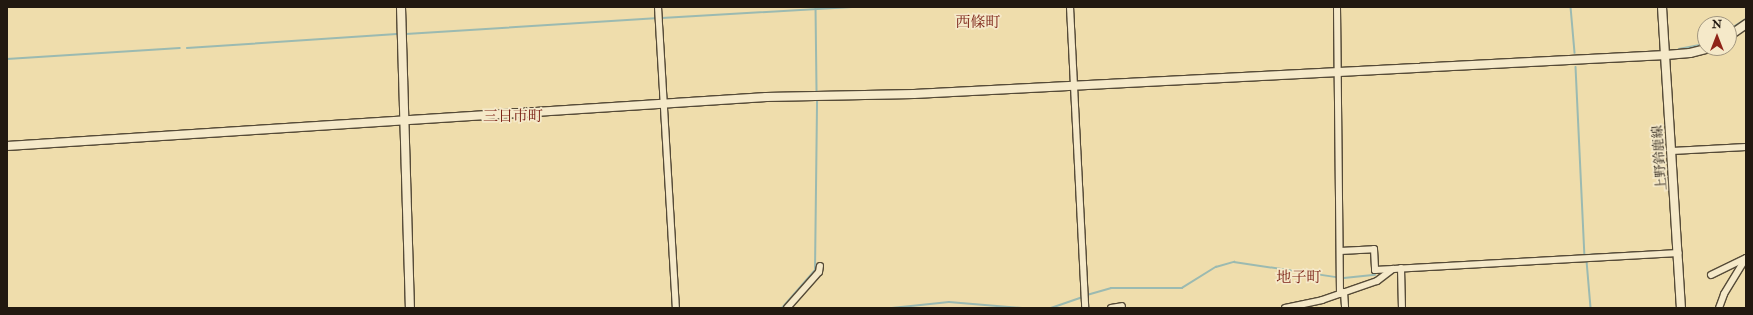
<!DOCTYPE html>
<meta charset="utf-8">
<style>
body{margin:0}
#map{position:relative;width:1753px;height:315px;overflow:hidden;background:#efddac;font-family:"IM FELL Double Pica","Noto Serif JP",serif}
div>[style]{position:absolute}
.stream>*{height:1.5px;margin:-0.75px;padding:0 0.75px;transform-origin:0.75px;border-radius:0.75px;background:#9bbab1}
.roads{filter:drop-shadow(1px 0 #554a37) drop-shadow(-1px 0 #554a37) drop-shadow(0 1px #554a37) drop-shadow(0 -1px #554a37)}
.street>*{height:6px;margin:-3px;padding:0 3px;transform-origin:3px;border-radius:3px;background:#f5e9c9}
.secondary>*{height:8px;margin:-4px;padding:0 4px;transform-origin:4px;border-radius:4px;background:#f5e9c9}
span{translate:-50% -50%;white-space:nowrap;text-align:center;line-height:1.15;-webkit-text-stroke:3.5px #f5e9c9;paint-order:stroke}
.street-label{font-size:13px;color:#221910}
.quarter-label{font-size:15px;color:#7a1f14}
.frame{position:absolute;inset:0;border:8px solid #221910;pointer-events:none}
.north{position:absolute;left:1697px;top:16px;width:40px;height:40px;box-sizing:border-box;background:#f5e9c9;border:1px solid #a1967f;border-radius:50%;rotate:0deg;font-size:11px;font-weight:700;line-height:16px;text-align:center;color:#221910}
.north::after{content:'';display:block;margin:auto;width:14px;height:18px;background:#8f2418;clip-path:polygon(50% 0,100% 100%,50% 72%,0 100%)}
</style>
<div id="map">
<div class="stream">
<div style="left:816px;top:7px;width:85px;rotate:89.3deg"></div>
<div style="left:1571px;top:7px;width:46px;rotate:85deg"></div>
<div style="left:662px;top:18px;width:190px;rotate:-3.3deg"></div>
<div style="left:1729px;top:30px;width:20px;rotate:-33deg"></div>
<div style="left:406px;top:34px;width:253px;rotate:-3.6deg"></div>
<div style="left:187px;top:48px;width:210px;rotate:-3.8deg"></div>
<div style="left:1679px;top:49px;width:26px;rotate:-11deg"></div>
<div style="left:7px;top:59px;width:173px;rotate:-3.6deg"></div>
<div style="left:1576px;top:67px;width:188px;rotate:87.3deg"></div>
<div style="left:1585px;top:255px;width:65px;rotate:-2.6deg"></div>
<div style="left:1587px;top:261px;width:47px;rotate:85.1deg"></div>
<div style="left:1344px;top:278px;width:31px;rotate:-6deg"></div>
<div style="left:1087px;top:295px;width:25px;rotate:-16deg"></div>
<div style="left:1111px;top:288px;width:71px"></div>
<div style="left:1182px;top:288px;width:40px;rotate:-32deg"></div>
<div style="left:1216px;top:267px;width:19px;rotate:-16deg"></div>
<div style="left:1234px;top:262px;width:103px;rotate:8.4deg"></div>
<div style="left:782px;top:308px;width:50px;rotate:-49deg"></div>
<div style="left:815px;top:270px;width:172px;rotate:-89.3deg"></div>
<div style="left:892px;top:308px;width:57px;rotate:-6deg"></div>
<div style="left:949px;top:302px;width:73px;rotate:4.7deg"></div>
<div style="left:1051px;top:308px;width:34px;rotate:-19deg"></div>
</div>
<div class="roads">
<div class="street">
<div style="left:658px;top:7px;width:302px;rotate:86.6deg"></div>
<div style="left:1070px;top:7px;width:301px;rotate:87.1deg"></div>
<div style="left:1337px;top:7px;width:287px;rotate:89.4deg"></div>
<div style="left:1672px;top:151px;width:74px;rotate:-3.1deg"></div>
<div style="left:1340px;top:251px;width:34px;rotate:-3deg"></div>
<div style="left:1374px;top:249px;width:21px;rotate:87deg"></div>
<div style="left:1375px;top:270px;width:18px;rotate:-3deg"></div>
<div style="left:1401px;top:268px;width:40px;rotate:88.6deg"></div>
<div style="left:1711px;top:275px;width:39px;rotate:-26deg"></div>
<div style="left:1344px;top:292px;width:16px;rotate:86deg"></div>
<div style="left:787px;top:308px;width:48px;rotate:-48.4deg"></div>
<div style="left:819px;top:272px;width:6px;rotate:-81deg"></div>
<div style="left:1111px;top:308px;width:11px;rotate:-10deg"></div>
<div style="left:1285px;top:308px;width:38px;rotate:-12deg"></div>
<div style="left:1322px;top:300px;width:58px;rotate:-19.1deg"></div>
<div style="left:1377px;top:281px;width:20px;rotate:-37deg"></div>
<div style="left:1393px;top:269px;width:286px;rotate:-3.2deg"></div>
<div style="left:1719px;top:308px;width:15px;rotate:-70deg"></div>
<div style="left:1724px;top:294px;width:42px;rotate:-58.6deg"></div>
</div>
<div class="secondary">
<div style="left:401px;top:7px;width:301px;rotate:88.3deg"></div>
<div style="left:1662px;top:7px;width:302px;rotate:86.4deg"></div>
<div style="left:1729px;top:36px;width:21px;rotate:-35deg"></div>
<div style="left:7px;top:146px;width:761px;rotate:-3.69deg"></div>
<div style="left:766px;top:97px;width:148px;rotate:-1.2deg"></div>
<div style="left:914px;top:94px;width:753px;rotate:-2.97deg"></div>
<div style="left:1666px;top:55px;width:24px;rotate:-5deg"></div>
<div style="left:1690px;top:53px;width:21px;rotate:-14deg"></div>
</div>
</div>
<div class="street-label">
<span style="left:1660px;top:158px;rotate:-94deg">上野鈴鹿線</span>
</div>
<div class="quarter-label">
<span style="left:978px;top:23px">西條町</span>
<span style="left:513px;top:117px">三日市町</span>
<span style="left:1299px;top:278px">地子町</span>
</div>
<div class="frame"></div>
<div class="north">N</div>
</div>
